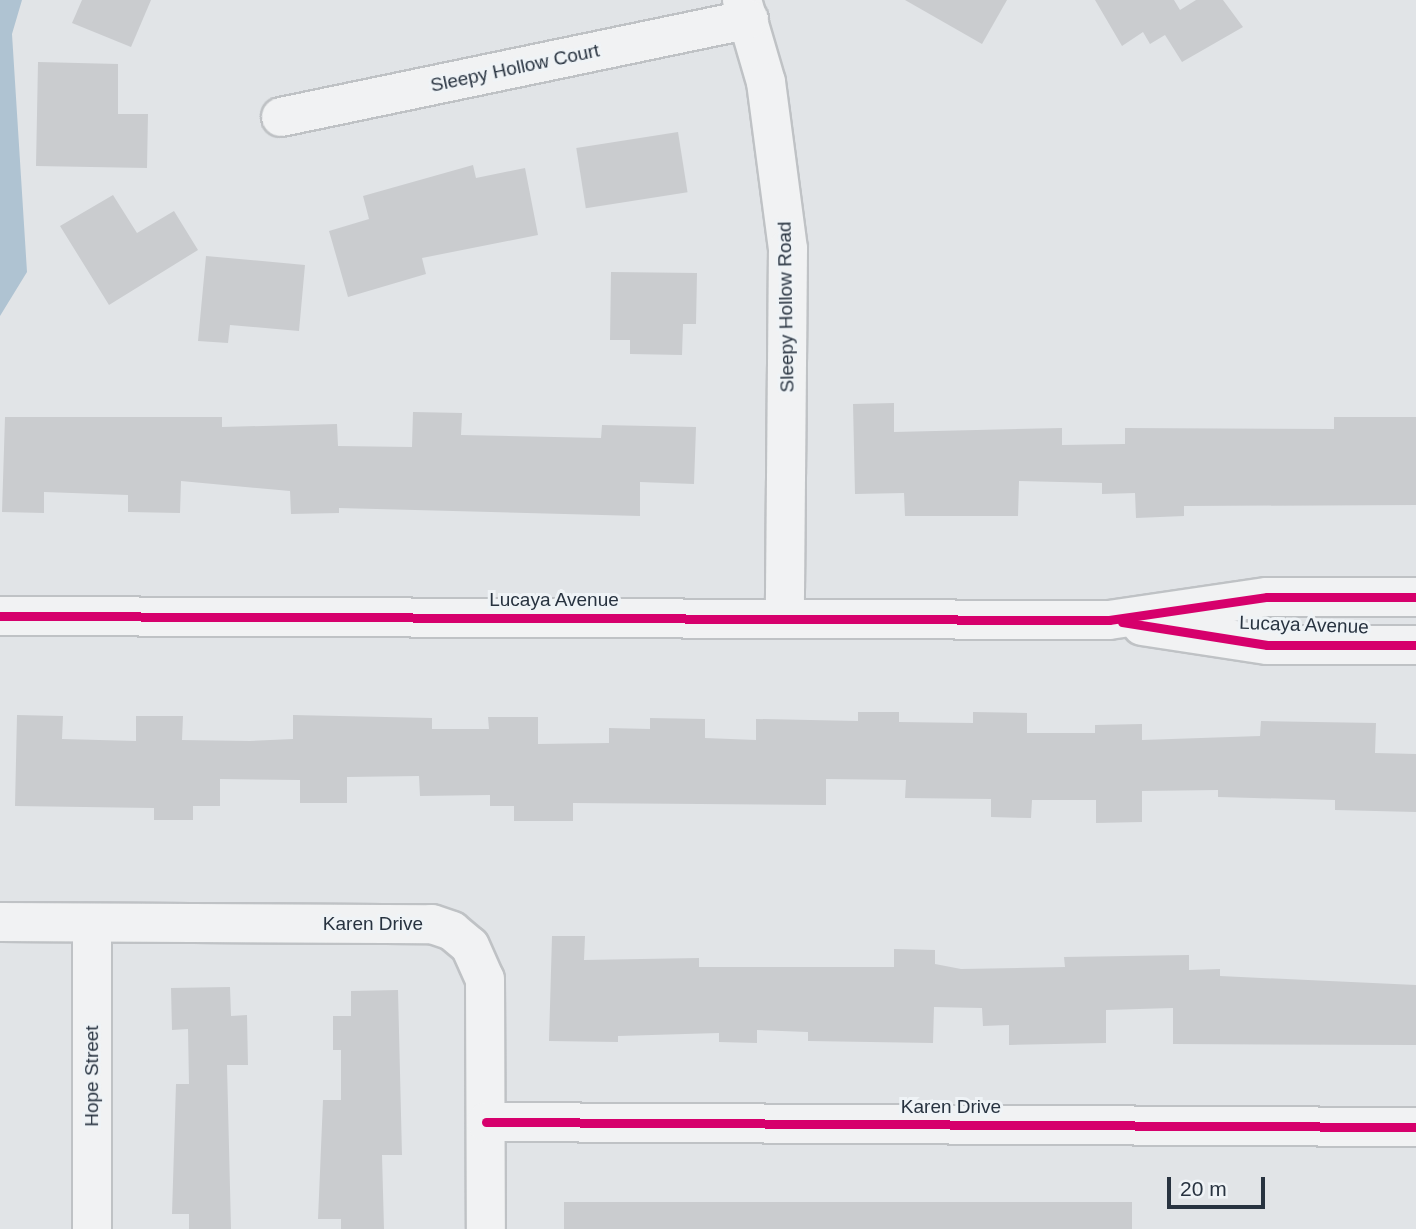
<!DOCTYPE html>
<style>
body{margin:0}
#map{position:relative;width:1416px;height:1229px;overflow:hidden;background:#e1e4e7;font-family:Helvetica,sans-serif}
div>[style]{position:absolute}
.water>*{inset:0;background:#afc3d2}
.building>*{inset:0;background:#cacccf;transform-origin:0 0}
.roads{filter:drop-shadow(2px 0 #bfc2c5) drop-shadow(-2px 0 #bfc2c5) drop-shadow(0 2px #bfc2c5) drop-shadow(0 -2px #bfc2c5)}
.minor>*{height:38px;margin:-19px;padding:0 19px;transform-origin:19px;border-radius:19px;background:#f1f2f3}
.cycleway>*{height:9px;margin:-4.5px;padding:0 4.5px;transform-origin:4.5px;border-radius:4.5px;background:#d6006c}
span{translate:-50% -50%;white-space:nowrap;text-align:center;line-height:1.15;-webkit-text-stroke:6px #eff3f6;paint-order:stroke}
.street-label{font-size:19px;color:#283340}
.scale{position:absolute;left:1167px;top:1177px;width:98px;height:32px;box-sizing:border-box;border:4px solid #283340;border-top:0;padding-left:9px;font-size:21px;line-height:24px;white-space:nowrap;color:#283340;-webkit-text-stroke:5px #eff3f6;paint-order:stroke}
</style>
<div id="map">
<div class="water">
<div style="clip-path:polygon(0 0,22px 0,12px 34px,27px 272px,0 316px)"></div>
</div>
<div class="building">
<div style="clip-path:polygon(82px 0,151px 0,131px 47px,72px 23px)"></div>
<div style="clip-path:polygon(905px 0,1007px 0,982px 44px)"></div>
<div style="clip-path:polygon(1095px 0,1174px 0,1180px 10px,1196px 0,1223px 0,1243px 27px,1182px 62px,1165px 35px,1150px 44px,1143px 32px,1122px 46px)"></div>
<div style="clip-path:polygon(38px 62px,118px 64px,118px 114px,148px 114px,147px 168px,36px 166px)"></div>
<div style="left:678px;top:132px;width:61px;height:103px;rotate:81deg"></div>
<div style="clip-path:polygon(473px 165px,476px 178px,525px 168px,538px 235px,422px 258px,426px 274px,348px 297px,329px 231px,369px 219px,363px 196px)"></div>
<div style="clip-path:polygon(113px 195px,137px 233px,174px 211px,198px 250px,109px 305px,60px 226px)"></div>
<div style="clip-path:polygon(206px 256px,305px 265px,299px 331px,230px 325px,228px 343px,198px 341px)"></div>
<div style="clip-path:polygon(611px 272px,697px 273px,696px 324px,683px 324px,682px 355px,630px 354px,630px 340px,610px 340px)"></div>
<div style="clip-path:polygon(894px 403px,894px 432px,1062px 428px,1062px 445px,1125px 444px,1125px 428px,1334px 429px,1334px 417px,1416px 417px,1416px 505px,1184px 506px,1184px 516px,1136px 518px,1135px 493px,1102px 494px,1102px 483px,1019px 481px,1018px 516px,905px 516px,904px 493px,855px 494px,853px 404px)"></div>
<div style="clip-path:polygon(413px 412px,462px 413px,461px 435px,601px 438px,602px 425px,696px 427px,694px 484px,640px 482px,640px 516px,339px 508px,339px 513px,291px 514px,290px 491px,181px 481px,180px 513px,128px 512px,128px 495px,44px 492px,44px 513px,2px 512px,5px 417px,222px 417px,222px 427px,337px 424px,338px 446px,412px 447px)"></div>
<div style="clip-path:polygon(858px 712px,899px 712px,899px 722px,973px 723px,973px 712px,1027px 713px,1027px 733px,1095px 733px,1095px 725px,1142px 724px,1142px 740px,1260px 736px,1261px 721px,1376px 723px,1375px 753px,1416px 754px,1416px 812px,1335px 810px,1335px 800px,1218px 797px,1218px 790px,1142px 791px,1142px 822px,1096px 823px,1096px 800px,1032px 800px,1031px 818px,991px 817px,991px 799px,905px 798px,906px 780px,826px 779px,826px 805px,573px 803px,573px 821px,514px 821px,514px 806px,490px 806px,490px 795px,420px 796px,419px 776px,347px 777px,347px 803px,300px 803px,300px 780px,220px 779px,220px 806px,193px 806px,193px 820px,154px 820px,154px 808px,15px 806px,17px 715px,63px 716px,62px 739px,136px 741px,136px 716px,183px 716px,182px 740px,250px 741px,293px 739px,293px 715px,432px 718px,432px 729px,489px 729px,488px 717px,538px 717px,538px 744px,609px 743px,609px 728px,650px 729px,650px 718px,705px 719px,705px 738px,756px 740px,756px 719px,858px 721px)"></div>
<div style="clip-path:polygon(552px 936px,585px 936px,584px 960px,699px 958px,699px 967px,894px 967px,894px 949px,935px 950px,935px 964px,961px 969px,1065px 967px,1064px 957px,1189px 955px,1189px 970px,1220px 969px,1220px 976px,1416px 985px,1416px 1045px,1173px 1044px,1173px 1008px,1106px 1010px,1106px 1043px,1009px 1045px,1009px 1025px,983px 1026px,982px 1008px,934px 1007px,933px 1043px,808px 1041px,808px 1032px,757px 1030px,757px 1043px,719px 1042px,719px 1033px,618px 1036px,618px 1042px,549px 1041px)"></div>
<div style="clip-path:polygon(230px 987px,231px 1016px,247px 1015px,248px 1065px,227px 1065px,231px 1229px,189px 1229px,189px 1214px,172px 1214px,176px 1084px,189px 1084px,188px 1029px,172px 1030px,171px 988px)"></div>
<div style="clip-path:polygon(398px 990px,402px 1155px,382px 1155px,384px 1229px,341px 1229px,341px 1219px,318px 1219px,323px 1100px,341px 1100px,341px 1050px,333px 1050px,333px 1016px,351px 1016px,351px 991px)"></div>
<div style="left:1132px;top:1202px;width:27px;height:568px;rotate:90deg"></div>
</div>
<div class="roads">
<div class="minor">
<div style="left:742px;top:0;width:85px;rotate:73.7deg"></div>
<div style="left:766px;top:82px;width:168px;rotate:82.5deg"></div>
<div style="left:788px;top:249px;width:369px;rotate:90.5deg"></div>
<div style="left:281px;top:117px;width:478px;rotate:-11.8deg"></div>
<div style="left:0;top:616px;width:1109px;rotate:0.21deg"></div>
<div style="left:1109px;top:620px;width:160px;rotate:-8.3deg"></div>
<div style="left:1267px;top:597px;width:149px"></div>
<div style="left:1142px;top:626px;width:126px;rotate:8.6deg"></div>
<div style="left:1267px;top:645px;width:149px"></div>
<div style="left:0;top:922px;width:432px;rotate:0.3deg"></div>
<div style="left:432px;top:924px;width:21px;rotate:19deg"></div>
<div style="left:452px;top:931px;width:23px;rotate:40deg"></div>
<div style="left:470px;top:946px;width:36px;rotate:66deg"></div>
<div style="left:485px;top:979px;width:250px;rotate:89.8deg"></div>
<div style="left:92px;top:923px;width:306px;rotate:90deg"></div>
<div style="left:486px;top:1122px;width:930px;rotate:0.31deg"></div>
</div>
</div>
<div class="cycleway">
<div style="left:0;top:616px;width:1109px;rotate:0.21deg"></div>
<div style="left:1109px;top:620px;width:160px;rotate:-8.3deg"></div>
<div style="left:1267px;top:597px;width:149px"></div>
<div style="left:1122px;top:622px;width:147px;rotate:9deg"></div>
<div style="left:1267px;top:645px;width:149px"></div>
<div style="left:486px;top:1122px;width:930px;rotate:0.31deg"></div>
</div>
<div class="street-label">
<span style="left:515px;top:68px;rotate:-12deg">Sleepy Hollow Court</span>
<span style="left:786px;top:307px;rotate:-91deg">Sleepy Hollow Road</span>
<span style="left:554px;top:600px">Lucaya Avenue</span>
<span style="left:1304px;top:625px;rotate:2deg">Lucaya Avenue</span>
<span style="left:373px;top:924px">Karen Drive</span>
<span style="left:92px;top:1076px;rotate:-90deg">Hope Street</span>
<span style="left:951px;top:1107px">Karen Drive</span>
</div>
<div class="scale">20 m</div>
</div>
